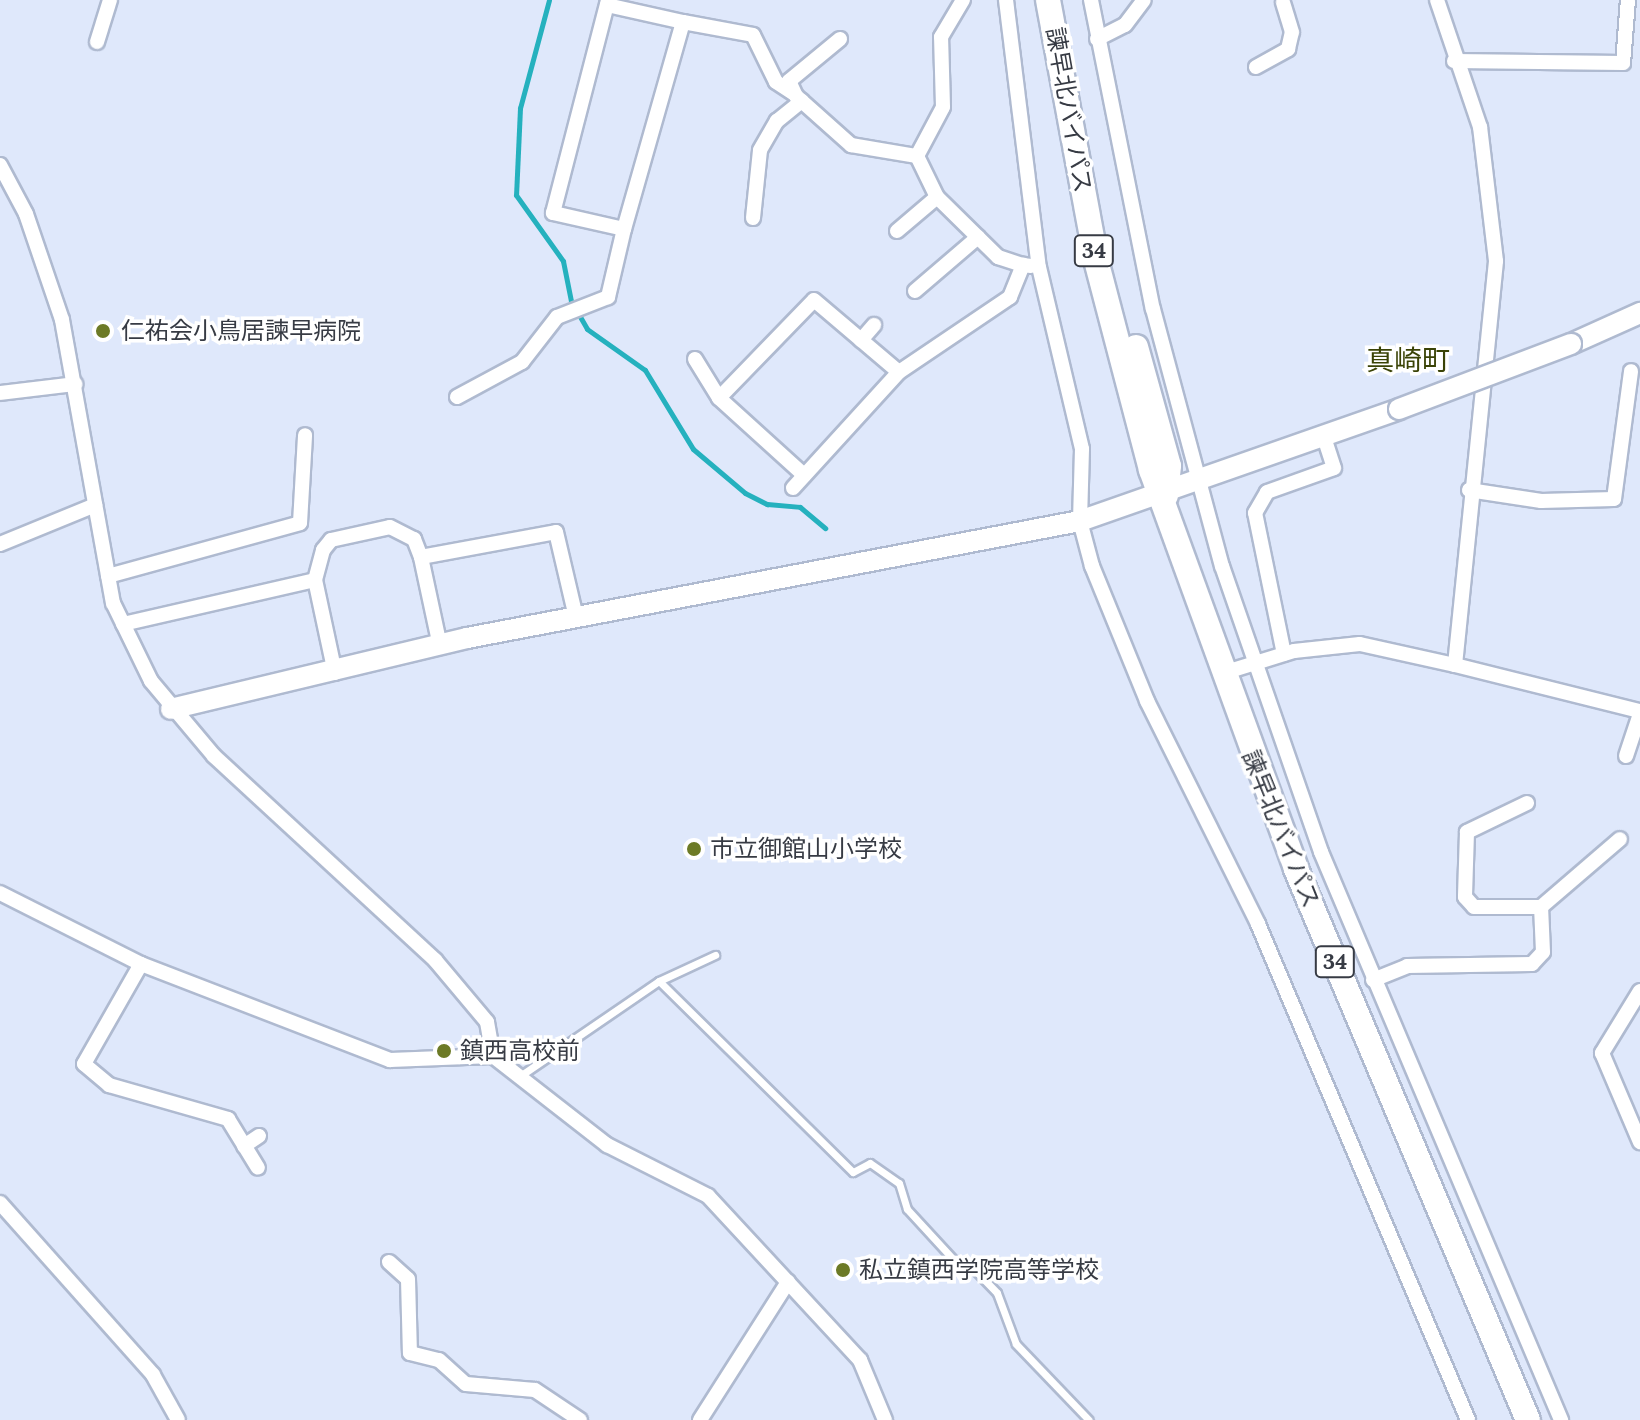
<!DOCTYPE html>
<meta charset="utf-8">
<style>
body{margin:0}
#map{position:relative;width:1640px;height:1420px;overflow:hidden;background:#dfe8fb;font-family:Lora,"Noto Sans JP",serif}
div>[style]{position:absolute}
.stream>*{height:5px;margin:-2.5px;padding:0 2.5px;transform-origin:2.5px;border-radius:2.5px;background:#25b1be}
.roads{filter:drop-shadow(2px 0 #afbad0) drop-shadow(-2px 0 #afbad0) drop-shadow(0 2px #afbad0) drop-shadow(0 -2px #afbad0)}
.lane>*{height:7px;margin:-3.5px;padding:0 3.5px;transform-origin:3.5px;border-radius:3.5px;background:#fff}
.street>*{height:14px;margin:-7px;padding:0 7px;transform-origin:7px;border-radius:7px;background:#fff}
.secondary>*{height:20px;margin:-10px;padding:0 10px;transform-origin:10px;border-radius:10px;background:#fff}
.highway>*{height:24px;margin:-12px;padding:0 12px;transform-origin:12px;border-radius:12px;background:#fff}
.bridges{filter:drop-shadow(2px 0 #afbad0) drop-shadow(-2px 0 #afbad0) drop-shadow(0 2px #afbad0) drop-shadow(0 -2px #afbad0)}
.secondary-bridge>*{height:20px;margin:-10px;padding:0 10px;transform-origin:10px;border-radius:10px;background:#fff}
.dots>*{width:22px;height:22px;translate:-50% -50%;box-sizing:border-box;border:4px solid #fff;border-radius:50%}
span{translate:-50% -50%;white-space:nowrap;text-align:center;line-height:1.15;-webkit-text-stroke:7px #fff;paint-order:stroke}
.shield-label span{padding:2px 6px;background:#fff;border:2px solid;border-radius:6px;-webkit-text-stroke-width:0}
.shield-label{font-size:22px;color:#373b44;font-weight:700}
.street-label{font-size:24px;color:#373b44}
.poi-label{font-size:24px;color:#373b44}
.left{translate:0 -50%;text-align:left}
.quarter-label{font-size:28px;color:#3a4306}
</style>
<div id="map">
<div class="stream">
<div style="left:549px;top:0;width:112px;rotate:105deg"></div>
<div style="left:520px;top:108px;width:87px;rotate:92.6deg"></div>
<div style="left:516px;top:195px;width:81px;rotate:54.5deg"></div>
<div style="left:563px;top:261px;width:41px;rotate:78.7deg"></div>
<div style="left:571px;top:301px;width:32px;rotate:60deg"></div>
<div style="left:587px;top:329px;width:71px;rotate:35.3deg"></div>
<div style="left:645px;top:370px;width:92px;rotate:58.7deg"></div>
<div style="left:693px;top:449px;width:68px;rotate:40.2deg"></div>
<div style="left:745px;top:493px;width:25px;rotate:27deg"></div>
<div style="left:767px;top:504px;width:33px;rotate:5deg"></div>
<div style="left:800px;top:507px;width:33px;rotate:40deg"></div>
</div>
<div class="roads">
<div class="lane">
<div style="left:659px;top:981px;width:272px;rotate:44.6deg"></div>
<div style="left:853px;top:1172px;width:19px;rotate:-28deg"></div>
<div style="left:870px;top:1163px;width:35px;rotate:35deg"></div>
<div style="left:899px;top:1183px;width:27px;rotate:73deg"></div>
<div style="left:907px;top:1209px;width:83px;rotate:47.4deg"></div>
<div style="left:963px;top:1270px;width:11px;rotate:-5deg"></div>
<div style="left:974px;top:1269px;width:33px;rotate:46deg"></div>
<div style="left:997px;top:1293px;width:54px;rotate:69.6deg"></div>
<div style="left:1016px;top:1344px;width:105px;rotate:46.2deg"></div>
<div style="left:520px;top:1076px;width:168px;rotate:-34.4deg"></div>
<div style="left:659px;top:981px;width:62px;rotate:-24.9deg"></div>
</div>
<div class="street">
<div style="left:1006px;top:0;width:269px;rotate:83deg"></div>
<div style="left:1039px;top:267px;width:187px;rotate:76.7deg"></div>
<div style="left:1082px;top:449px;width:72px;rotate:91.6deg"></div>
<div style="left:1080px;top:521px;width:47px;rotate:75.1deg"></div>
<div style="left:1092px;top:566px;width:146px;rotate:67.8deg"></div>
<div style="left:1147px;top:701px;width:249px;rotate:63.5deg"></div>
<div style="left:1258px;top:924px;width:539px;rotate:67.05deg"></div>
<div style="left:1091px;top:0;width:315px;rotate:78.7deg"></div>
<div style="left:1153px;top:309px;width:266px;rotate:75deg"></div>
<div style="left:1222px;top:566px;width:303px;rotate:70.9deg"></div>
<div style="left:1321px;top:852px;width:617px;rotate:67.09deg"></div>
<div style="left:607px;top:5px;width:78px;rotate:12.6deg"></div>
<div style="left:683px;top:22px;width:215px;rotate:105.9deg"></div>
<div style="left:624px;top:229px;width:73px;rotate:-167.3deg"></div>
<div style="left:553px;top:213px;width:220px;rotate:-75.5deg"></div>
<div style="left:683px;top:22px;width:71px;rotate:10.5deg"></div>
<div style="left:753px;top:35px;width:52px;rotate:63.9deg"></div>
<div style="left:776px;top:82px;width:20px;rotate:33deg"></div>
<div style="left:840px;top:39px;width:66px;rotate:140.5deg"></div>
<div style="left:789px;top:81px;width:17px;rotate:65deg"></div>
<div style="left:796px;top:96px;width:74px;rotate:41.7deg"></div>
<div style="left:851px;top:145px;width:67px;rotate:9.5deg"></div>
<div style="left:917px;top:156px;width:46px;rotate:64deg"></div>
<div style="left:937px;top:197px;width:86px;rotate:44.5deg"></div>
<div style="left:998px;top:257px;width:26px;rotate:18deg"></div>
<div style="left:1097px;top:39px;width:31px;rotate:-27deg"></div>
<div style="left:1125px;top:25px;width:31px;rotate:-53deg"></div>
<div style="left:97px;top:42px;width:44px;rotate:-72.8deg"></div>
<div style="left:1454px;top:61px;width:169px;rotate:0.7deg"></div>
<div style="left:1623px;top:63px;width:63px;rotate:-85.5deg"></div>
<div style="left:1256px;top:67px;width:37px;rotate:-29deg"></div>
<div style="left:1288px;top:49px;width:17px;rotate:-77deg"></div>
<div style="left:1292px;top:32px;width:31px;rotate:-107deg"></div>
<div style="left:917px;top:156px;width:55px;rotate:-62deg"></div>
<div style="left:943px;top:107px;width:70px;rotate:-91.6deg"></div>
<div style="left:941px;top:37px;width:43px;rotate:-59.3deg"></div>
<div style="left:0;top:165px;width:55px;rotate:62deg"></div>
<div style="left:26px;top:214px;width:112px;rotate:71.2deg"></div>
<div style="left:62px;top:320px;width:288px;rotate:79.8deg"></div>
<div style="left:113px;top:603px;width:87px;rotate:64deg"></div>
<div style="left:151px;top:681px;width:98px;rotate:50deg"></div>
<div style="left:214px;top:756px;width:301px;rotate:42.7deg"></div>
<div style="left:435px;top:960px;width:81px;rotate:50deg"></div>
<div style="left:487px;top:1022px;width:35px;rotate:80deg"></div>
<div style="left:753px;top:218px;width:68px;rotate:-84.1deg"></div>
<div style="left:760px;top:150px;width:34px;rotate:-60deg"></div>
<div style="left:777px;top:121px;width:32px;rotate:-39deg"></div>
<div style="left:897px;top:231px;width:52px;rotate:-40.4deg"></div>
<div style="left:915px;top:291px;width:83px;rotate:-40.6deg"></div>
<div style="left:861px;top:340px;width:20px;rotate:-49deg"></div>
<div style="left:695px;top:359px;width:46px;rotate:58.4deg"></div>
<div style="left:719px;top:398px;width:115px;rotate:42.2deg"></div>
<div style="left:0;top:393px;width:76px;rotate:-6.8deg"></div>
<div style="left:457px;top:397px;width:74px;rotate:-28.3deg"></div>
<div style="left:522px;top:362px;width:57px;rotate:-52.1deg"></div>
<div style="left:557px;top:317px;width:55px;rotate:-21.4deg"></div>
<div style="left:608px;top:297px;width:70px;rotate:-76.8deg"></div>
<div style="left:719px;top:398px;width:136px;rotate:-45.9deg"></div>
<div style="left:814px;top:300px;width:111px;rotate:40.3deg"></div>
<div style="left:793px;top:488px;width:157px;rotate:-47.6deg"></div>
<div style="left:899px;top:372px;width:134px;rotate:-34deg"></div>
<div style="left:1010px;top:297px;width:35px;rotate:-68deg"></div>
<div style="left:1023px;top:265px;width:8px;rotate:7deg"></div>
<div style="left:1469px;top:490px;width:73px;rotate:8.7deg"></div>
<div style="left:1541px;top:501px;width:73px;rotate:-1.6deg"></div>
<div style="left:1614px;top:499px;width:129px;rotate:-82.4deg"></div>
<div style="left:0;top:544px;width:103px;rotate:-22.3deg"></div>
<div style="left:108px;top:576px;width:199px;rotate:-15.4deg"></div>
<div style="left:300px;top:523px;width:88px;rotate:-86.7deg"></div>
<div style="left:123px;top:624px;width:197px;rotate:-12.9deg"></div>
<div style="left:440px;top:646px;width:91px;rotate:-102.1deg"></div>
<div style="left:421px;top:557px;width:137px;rotate:-10.5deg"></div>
<div style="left:556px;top:532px;width:87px;rotate:76.8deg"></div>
<div style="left:1284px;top:654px;width:144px;rotate:-101.6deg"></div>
<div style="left:1255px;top:513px;width:24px;rotate:-60deg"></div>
<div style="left:1267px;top:492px;width:71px;rotate:-19.7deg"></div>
<div style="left:1334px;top:468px;width:33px;rotate:-108deg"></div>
<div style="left:1455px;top:665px;width:191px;rotate:14deg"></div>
<div style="left:335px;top:673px;width:95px;rotate:-102.1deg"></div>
<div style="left:315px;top:580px;width:31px;rotate:-75deg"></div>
<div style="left:323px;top:550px;width:13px;rotate:-51deg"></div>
<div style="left:331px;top:540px;width:60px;rotate:-12.4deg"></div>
<div style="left:390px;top:527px;width:27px;rotate:27deg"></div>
<div style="left:414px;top:539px;width:19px;rotate:69deg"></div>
<div style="left:1223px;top:673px;width:74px;rotate:-17.2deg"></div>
<div style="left:1294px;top:651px;width:66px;rotate:-6.1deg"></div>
<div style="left:1360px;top:644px;width:97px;rotate:12.5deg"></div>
<div style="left:1455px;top:665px;width:406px;rotate:-84.2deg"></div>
<div style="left:1496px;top:261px;width:135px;rotate:-96.8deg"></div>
<div style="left:1480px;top:127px;width:134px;rotate:-108.7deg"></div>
<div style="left:1626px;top:756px;width:44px;rotate:-71.6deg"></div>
<div style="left:1527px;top:803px;width:67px;rotate:154.2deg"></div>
<div style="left:1467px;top:832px;width:65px;rotate:91.8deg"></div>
<div style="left:1465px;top:897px;width:13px;rotate:48deg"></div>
<div style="left:1474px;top:907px;width:67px"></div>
<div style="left:0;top:893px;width:158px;rotate:26.7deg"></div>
<div style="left:141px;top:964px;width:267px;rotate:21.1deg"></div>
<div style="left:390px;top:1060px;width:103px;rotate:-2.2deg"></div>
<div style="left:493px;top:1056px;width:145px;rotate:38deg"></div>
<div style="left:607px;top:1145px;width:113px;rotate:26.8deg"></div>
<div style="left:708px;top:1196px;width:224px;rotate:47.2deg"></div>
<div style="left:860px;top:1360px;width:65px;rotate:67.4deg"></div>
<div style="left:141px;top:964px;width:115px;rotate:119.7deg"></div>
<div style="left:84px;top:1064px;width:33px;rotate:40deg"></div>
<div style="left:109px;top:1085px;width:124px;rotate:15.9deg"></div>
<div style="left:228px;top:1119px;width:57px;rotate:58.5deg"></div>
<div style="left:1373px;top:980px;width:37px;rotate:-22deg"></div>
<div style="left:1407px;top:966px;width:125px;rotate:-0.9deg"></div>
<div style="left:1532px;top:964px;width:16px;rotate:-47deg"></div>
<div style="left:1543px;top:952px;width:45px;rotate:-92.5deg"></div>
<div style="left:1541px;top:907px;width:104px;rotate:-40.7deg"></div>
<div style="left:1640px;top:991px;width:73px;rotate:121.5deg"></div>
<div style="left:1602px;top:1053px;width:97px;rotate:66.9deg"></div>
<div style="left:244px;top:1146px;width:18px;rotate:-34deg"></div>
<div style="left:0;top:1203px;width:230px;rotate:48.3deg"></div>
<div style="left:153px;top:1375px;width:51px;rotate:60.9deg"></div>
<div style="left:389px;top:1262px;width:25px;rotate:42deg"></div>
<div style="left:408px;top:1279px;width:74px;rotate:88.5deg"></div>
<div style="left:410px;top:1353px;width:30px;rotate:14deg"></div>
<div style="left:439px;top:1360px;width:36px;rotate:42deg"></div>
<div style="left:466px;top:1384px;width:69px;rotate:5deg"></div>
<div style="left:535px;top:1390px;width:54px;rotate:33.7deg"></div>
<div style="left:700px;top:1420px;width:164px;rotate:-57.5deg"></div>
</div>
<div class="secondary">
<div style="left:1571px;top:344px;width:76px;rotate:-24.2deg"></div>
<div style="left:171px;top:709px;width:304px;rotate:-13.5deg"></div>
<div style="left:467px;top:638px;width:624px;rotate:-10.81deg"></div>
<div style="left:1080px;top:521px;width:338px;rotate:-19.3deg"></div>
</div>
<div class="highway">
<div style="left:1048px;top:0;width:264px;rotate:79.5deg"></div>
<div style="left:1096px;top:260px;width:217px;rotate:75.3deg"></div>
<div style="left:1151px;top:470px;width:425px;rotate:70deg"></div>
<div style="left:1296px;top:869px;width:598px;rotate:67.17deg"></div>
<div style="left:1136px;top:347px;width:123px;rotate:74.5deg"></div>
<div style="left:1169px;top:466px;width:30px;rotate:96deg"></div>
</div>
</div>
<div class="bridges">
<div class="secondary-bridge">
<div style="left:1399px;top:409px;width:184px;rotate:-20.7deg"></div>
</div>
</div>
<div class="dots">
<div style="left:103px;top:331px;background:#6c7a26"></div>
<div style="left:694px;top:849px;background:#6c7a26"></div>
<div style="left:444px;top:1051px;background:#6c7a26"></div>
<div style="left:843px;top:1270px;background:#6c7a26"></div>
</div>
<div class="shield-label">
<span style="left:1094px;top:251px">34</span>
<span style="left:1335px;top:962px">34</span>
</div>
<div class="street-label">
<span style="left:1069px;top:110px;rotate:80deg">諫早北バイパス</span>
<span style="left:1281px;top:829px;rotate:68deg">諫早北バイパス</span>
</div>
<div class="poi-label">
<span class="left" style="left:121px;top:331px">仁祐会小鳥居諫早病院</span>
<span class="left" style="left:710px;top:849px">市立御館山小学校</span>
<span class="left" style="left:460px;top:1051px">鎮西高校前</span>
<span class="left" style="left:859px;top:1270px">私立鎮西学院高等学校</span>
</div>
<div class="quarter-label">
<span style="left:1408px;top:360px">真崎町</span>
</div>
</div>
